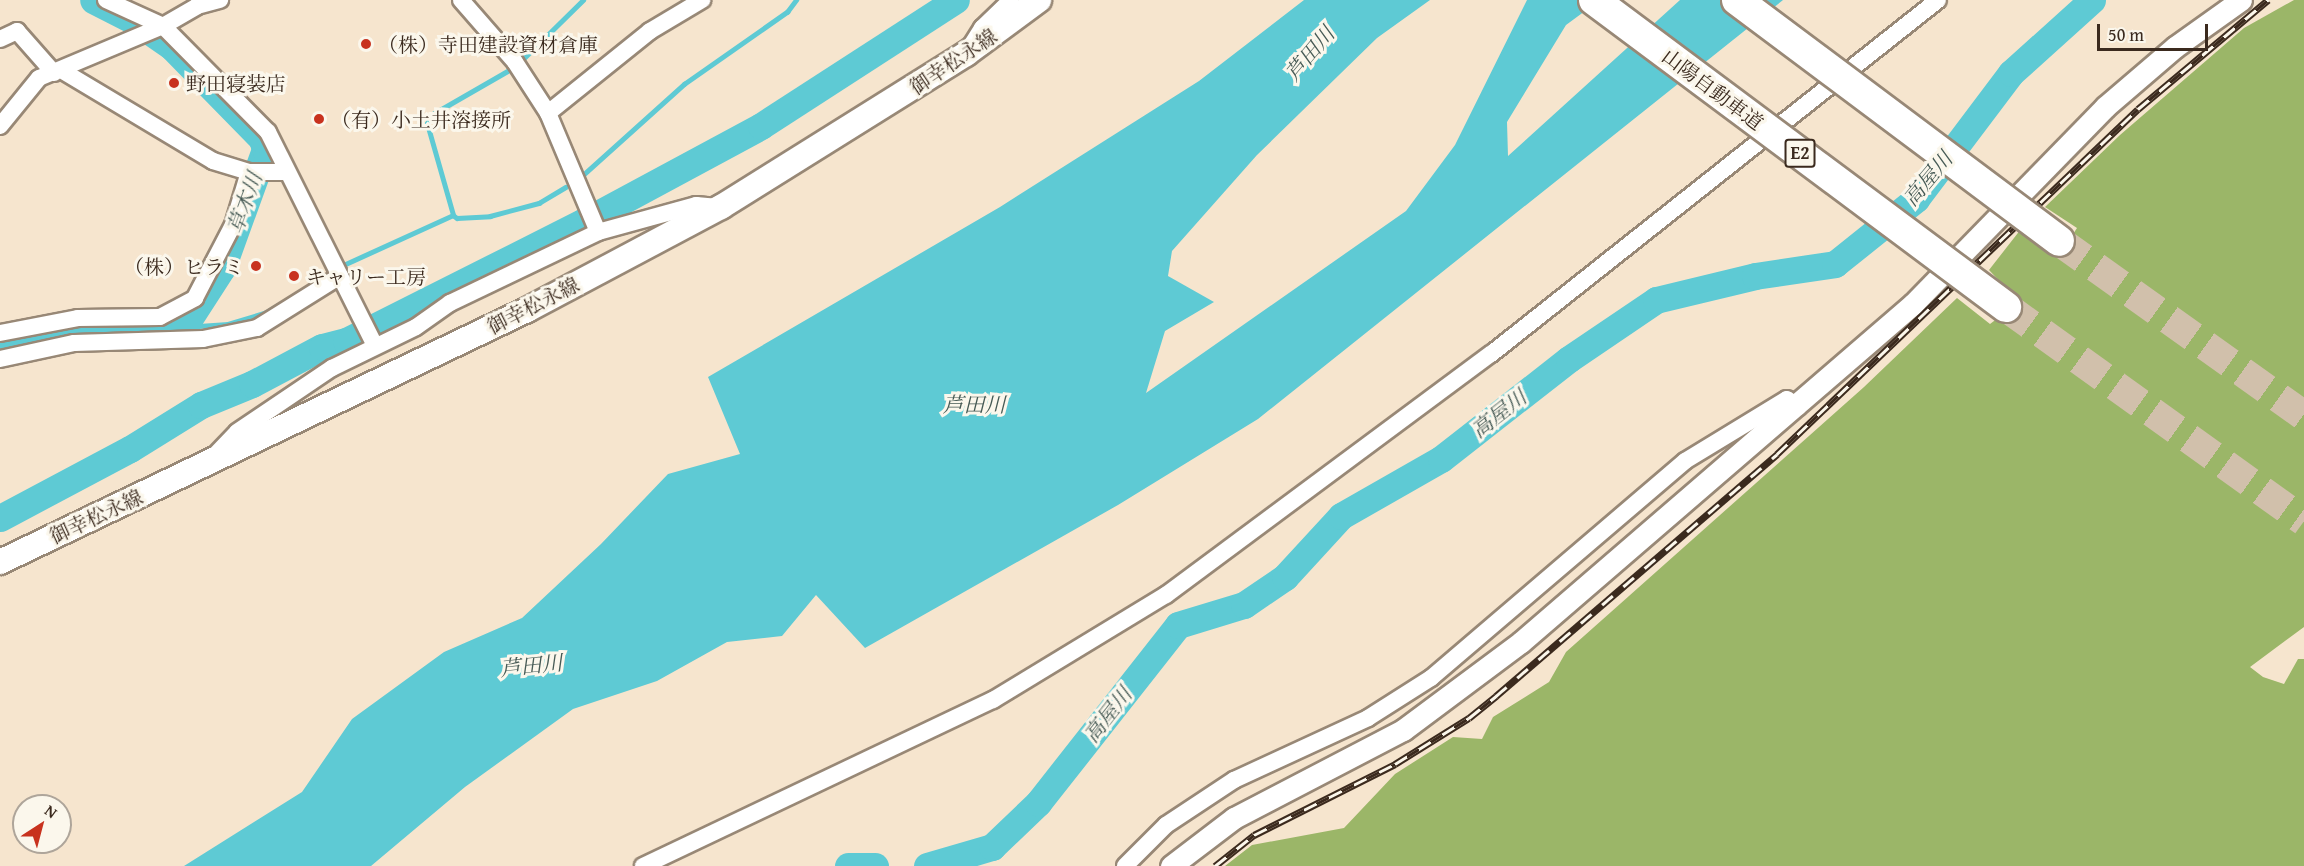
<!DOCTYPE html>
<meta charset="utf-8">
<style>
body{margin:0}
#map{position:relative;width:2304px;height:866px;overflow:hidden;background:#f6e5ce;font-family:"Gentium Book Plus","Noto Serif JP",serif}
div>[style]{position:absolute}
.forest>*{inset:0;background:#9bb668}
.water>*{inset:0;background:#5ecad4}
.stream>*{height:4.5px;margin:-2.25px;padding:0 2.25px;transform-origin:2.25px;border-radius:2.25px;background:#5ecad4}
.river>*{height:27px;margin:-13.5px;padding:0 13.5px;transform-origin:13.5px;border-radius:13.5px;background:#5ecad4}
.motorway-tunnel>*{height:30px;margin-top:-15px;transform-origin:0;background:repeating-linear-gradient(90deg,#d1c0ab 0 30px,transparent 0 45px)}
.roads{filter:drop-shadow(2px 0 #988876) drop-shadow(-2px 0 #988876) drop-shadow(0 2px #988876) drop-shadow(0 -2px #988876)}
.minor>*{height:16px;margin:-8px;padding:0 8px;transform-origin:8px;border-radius:8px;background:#fff}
.tertiary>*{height:21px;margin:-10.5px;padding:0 10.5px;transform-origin:10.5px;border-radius:10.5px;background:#fff}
.secondary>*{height:24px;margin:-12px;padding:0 12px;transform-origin:12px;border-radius:12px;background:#fff}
.rail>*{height:7px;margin-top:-3.5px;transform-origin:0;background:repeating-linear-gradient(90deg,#fbf7ec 0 14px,#3b2a1e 0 28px);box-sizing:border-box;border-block:2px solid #3b2a1e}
.bridges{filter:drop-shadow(2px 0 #988876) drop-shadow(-2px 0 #988876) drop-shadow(0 2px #988876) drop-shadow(0 -2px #988876)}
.motorway-bridge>*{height:30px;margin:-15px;padding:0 15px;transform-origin:15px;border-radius:15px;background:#fff}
.dots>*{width:16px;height:16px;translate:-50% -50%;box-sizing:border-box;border:3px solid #fbf7ec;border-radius:50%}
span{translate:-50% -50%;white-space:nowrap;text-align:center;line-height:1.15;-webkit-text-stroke:6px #fbf7ec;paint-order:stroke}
.shield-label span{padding:2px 4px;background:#fbf7ec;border:2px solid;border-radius:4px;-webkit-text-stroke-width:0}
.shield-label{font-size:18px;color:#3b2a1e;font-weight:700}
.poi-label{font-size:20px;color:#3b2a1e}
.left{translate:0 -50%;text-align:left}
.right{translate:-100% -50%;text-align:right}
.street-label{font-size:20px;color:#3b2a1e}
.water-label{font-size:21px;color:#465a55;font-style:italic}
.north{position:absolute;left:12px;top:794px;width:60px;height:60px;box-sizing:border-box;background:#fbf7ec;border:2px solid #aea59a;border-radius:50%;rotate:36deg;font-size:16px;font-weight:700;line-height:24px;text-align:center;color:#3b2a1e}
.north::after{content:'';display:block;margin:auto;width:21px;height:27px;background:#c8321e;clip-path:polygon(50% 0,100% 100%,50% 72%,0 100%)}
.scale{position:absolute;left:2097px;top:24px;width:111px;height:27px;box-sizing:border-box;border:3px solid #3b2a1e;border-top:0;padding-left:8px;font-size:18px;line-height:21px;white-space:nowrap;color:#3b2a1e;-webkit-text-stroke:4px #fbf7ec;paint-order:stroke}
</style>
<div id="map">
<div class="forest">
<div style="clip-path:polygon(2294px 0,2304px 0,2304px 627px,2250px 667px,2263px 677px,2284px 684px,2298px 659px,2304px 659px,2304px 866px,1225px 866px,1252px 845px,1344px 828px,1395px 774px,1453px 737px,1482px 739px,1493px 717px,1549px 682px,1566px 652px,1864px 387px,1957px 298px,1990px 324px,2019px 302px,1989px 270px,2021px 229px,2058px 257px,2077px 228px,2045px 207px,2120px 135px,2244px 28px)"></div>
</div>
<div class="water">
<div style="clip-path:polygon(1304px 0,1430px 0,1377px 38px,1257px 155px,1172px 251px,1168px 276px,1214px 302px,1165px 331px,1146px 393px,1406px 211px,1455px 145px,1527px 0,1600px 0,1566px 25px,1507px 122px,1508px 156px,1680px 0,1783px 0,1258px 419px,1118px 505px,865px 648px,816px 595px,782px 636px,727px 642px,657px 681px,573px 709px,465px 787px,371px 866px,184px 866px,302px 792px,352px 719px,444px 652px,522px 618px,601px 544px,668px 474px,740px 454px,708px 377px,1000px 207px,1199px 81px)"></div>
</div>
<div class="stream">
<div style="left:523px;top:59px;width:84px;rotate:-44.5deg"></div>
<div style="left:583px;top:175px;width:136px;rotate:-42deg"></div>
<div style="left:684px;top:84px;width:126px;rotate:-35deg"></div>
<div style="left:787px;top:12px;width:15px;rotate:-53deg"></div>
<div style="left:453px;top:215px;width:95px;rotate:-105.9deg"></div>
<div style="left:427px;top:124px;width:10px;rotate:-66deg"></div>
<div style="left:431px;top:115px;width:92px;rotate:-29.9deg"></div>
<div style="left:339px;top:267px;width:125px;rotate:-24.5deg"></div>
<div style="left:453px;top:215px;width:5px;rotate:37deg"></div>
<div style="left:457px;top:218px;width:33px;rotate:-3deg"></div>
<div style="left:490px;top:216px;width:51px;rotate:-14.9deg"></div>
<div style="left:539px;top:203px;width:31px;rotate:-31deg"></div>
<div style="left:184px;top:327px;width:44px;rotate:-3.9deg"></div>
<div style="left:228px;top:324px;width:39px;rotate:-17deg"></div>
<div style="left:265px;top:313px;width:15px;rotate:-32deg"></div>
</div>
<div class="river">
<div style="left:0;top:344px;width:65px;rotate:-11.5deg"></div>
<div style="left:64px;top:331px;width:120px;rotate:-1.9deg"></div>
<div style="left:184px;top:327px;width:70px;rotate:-57.2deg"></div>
<div style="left:222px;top:268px;width:127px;rotate:-70.1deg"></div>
<div style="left:265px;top:149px;width:10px;rotate:-107deg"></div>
<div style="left:262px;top:139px;width:129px;rotate:-134.4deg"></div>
<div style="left:172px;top:47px;width:44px;rotate:-145.2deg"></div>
<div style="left:136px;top:22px;width:48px;rotate:-152.9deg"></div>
<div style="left:0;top:518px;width:147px;rotate:-28deg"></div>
<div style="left:130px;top:449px;width:84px;rotate:-31.8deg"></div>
<div style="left:201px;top:405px;width:55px;rotate:-22.4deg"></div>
<div style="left:252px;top:384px;width:79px;rotate:-27.9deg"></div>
<div style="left:322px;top:347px;width:25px;rotate:-14deg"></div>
<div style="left:346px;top:341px;width:265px;rotate:-26.7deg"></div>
<div style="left:583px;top:222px;width:202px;rotate:-28.3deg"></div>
<div style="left:761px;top:126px;width:232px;rotate:-32.9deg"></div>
<div style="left:848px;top:866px;width:27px"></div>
<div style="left:927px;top:866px;width:68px;rotate:-16.3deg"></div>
<div style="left:992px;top:847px;width:64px;rotate:-43.7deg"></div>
<div style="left:1038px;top:803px;width:226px;rotate:-51.8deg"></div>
<div style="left:1178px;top:625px;width:69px;rotate:-16.9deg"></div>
<div style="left:1244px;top:605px;width:50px;rotate:-34.3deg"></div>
<div style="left:1285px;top:577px;width:83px;rotate:-47.4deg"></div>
<div style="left:1341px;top:516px;width:115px;rotate:-29.7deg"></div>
<div style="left:1441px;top:459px;width:162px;rotate:-38deg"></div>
<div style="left:1569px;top:359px;width:105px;rotate:-34.1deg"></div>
<div style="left:1656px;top:300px;width:102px;rotate:-13.6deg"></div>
<div style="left:1755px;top:276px;width:81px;rotate:-8.5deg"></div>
<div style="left:1835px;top:264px;width:104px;rotate:-38.7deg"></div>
<div style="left:1916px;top:199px;width:158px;rotate:-53deg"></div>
<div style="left:2011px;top:73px;width:109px;rotate:-42deg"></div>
</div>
<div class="motorway-tunnel">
<div style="left:2059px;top:241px;width:301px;rotate:35.5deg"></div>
<div style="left:2006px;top:307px;width:367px;rotate:35.7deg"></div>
</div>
<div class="roads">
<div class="minor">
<div style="left:106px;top:0;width:63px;rotate:24.5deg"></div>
<div style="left:163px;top:26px;width:149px;rotate:45.3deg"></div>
<div style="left:268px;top:132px;width:239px;rotate:63.4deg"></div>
<div style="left:461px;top:0;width:82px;rotate:48.9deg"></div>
<div style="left:515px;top:62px;width:61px;rotate:57.1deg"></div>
<div style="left:548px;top:113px;width:129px;rotate:67.2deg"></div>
<div style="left:0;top:39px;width:19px;rotate:-25deg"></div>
<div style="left:17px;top:31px;width:56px;rotate:48.6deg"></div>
<div style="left:972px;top:44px;width:19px;rotate:-58deg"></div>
<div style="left:982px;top:28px;width:40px;rotate:-44deg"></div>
<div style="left:61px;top:70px;width:177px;rotate:30.9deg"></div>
<div style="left:213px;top:161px;width:38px;rotate:17deg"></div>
<div style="left:249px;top:172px;width:38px"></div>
<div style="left:548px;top:113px;width:131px;rotate:-38.8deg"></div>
<div style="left:650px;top:31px;width:61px;rotate:-30.8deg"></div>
<div style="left:0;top:126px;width:62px;rotate:-50.9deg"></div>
<div style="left:39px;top:78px;width:134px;rotate:-22.8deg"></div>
<div style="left:163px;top:26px;width:39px;rotate:-30deg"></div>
<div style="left:197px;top:6px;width:24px;rotate:-15deg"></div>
<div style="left:0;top:333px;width:79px;rotate:-10.9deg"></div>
<div style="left:78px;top:318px;width:82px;rotate:-0.7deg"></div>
<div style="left:160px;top:317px;width:40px;rotate:-28deg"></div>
<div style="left:195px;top:298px;width:82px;rotate:-62.5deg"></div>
<div style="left:233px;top:225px;width:55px;rotate:-73.2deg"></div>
<div style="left:0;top:359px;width:76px;rotate:-12.2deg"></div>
<div style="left:74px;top:343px;width:129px;rotate:-1.8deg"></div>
<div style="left:203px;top:339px;width:55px;rotate:-11.5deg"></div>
<div style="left:257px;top:328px;width:98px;rotate:-32.1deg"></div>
<div style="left:216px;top:454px;width:30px;rotate:-46deg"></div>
<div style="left:237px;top:432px;width:115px;rotate:-34deg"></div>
<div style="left:332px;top:368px;width:93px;rotate:-26deg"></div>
<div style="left:416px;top:327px;width:42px;rotate:-35.2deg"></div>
<div style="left:450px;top:303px;width:164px;rotate:-25.6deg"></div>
<div style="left:598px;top:232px;width:102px;rotate:-15.4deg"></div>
<div style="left:696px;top:205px;width:25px;rotate:5deg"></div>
<div style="left:643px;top:866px;width:387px;rotate:-25.4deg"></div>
<div style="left:993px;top:700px;width:202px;rotate:-31.3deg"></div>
<div style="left:1166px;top:595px;width:405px;rotate:-36.6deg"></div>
<div style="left:1491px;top:354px;width:570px;rotate:-38.38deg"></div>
<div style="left:1125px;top:866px;width:58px;rotate:-45deg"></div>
<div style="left:1166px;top:825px;width:82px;rotate:-33.5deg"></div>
<div style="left:1234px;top:780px;width:148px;rotate:-24.8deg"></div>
<div style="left:1368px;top:718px;width:75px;rotate:-32.4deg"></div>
<div style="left:1431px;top:678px;width:334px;rotate:-40.5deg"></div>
<div style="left:1685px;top:461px;width:119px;rotate:-31.3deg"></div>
<div style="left:1787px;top:399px;width:14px;rotate:36deg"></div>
</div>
<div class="tertiary">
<div style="left:1171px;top:866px;width:79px;rotate:-37.3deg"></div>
<div style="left:1234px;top:818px;width:191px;rotate:-27.5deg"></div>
<div style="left:1403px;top:730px;width:147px;rotate:-36.7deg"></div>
<div style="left:1521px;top:642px;width:518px;rotate:-40.77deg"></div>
<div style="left:1913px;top:304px;width:275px;rotate:-45.7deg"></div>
<div style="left:2105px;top:107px;width:92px;rotate:-40.6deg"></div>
<div style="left:2175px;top:47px;width:81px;rotate:-35.5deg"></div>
</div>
<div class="secondary">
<div style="left:0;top:562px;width:584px;rotate:-25.56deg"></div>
<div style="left:527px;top:310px;width:220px;rotate:-28deg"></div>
<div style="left:721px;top:207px;width:289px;rotate:-32deg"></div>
<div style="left:966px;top:54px;width:91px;rotate:-36.5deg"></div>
</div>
</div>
<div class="rail">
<div style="left:1215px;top:866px;width:50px;rotate:-38.5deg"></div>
<div style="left:1254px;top:835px;width:158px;rotate:-26.7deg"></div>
<div style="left:1395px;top:764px;width:87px;rotate:-31.9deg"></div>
<div style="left:1469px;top:718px;width:35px;rotate:-39deg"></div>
<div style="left:1496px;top:696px;width:371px;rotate:-40.7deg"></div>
<div style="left:1777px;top:454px;width:499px;rotate:-43.7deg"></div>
<div style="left:2138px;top:109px;width:170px;rotate:-40deg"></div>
</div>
<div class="bridges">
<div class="motorway-bridge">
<div style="left:1594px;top:0;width:514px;rotate:36.69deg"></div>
<div style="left:1737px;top:0;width:402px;rotate:36.8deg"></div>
</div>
</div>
<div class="dots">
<div style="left:366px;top:44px;background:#c8321e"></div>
<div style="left:174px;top:83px;background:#c8321e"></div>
<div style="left:319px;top:119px;background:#c8321e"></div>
<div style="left:256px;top:266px;background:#c8321e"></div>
<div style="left:294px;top:276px;background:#c8321e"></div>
</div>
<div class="shield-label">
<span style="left:1800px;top:153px">E2</span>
</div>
<div class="poi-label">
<span class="left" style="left:378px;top:44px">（株）寺田建設資材倉庫</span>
<span class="left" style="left:186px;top:83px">野田寝装店</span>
<span class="left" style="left:331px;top:119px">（有）小土井溶接所</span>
<span class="right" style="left:244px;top:266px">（株）ヒラミ</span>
<span class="left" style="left:306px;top:276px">キャリー工房</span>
</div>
<div class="street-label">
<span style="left:953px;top:61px;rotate:-34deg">御幸松永線</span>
<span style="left:1713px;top:89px;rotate:37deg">山陽自動車道</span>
<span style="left:533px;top:305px;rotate:-27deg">御幸松永線</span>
<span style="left:96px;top:516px;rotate:-25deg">御幸松永線</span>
</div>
<div class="water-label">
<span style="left:1310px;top:54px;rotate:-50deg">芦田川</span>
<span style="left:1928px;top:179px;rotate:-50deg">高屋川</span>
<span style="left:245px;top:203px;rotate:-70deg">草木川</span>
<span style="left:974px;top:405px">芦田川</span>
<span style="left:1499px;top:414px;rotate:-38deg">高屋川</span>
<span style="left:531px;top:666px;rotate:-6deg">芦田川</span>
<span style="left:1108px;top:715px;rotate:-52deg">高屋川</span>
</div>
<div class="north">N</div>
<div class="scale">50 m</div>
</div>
